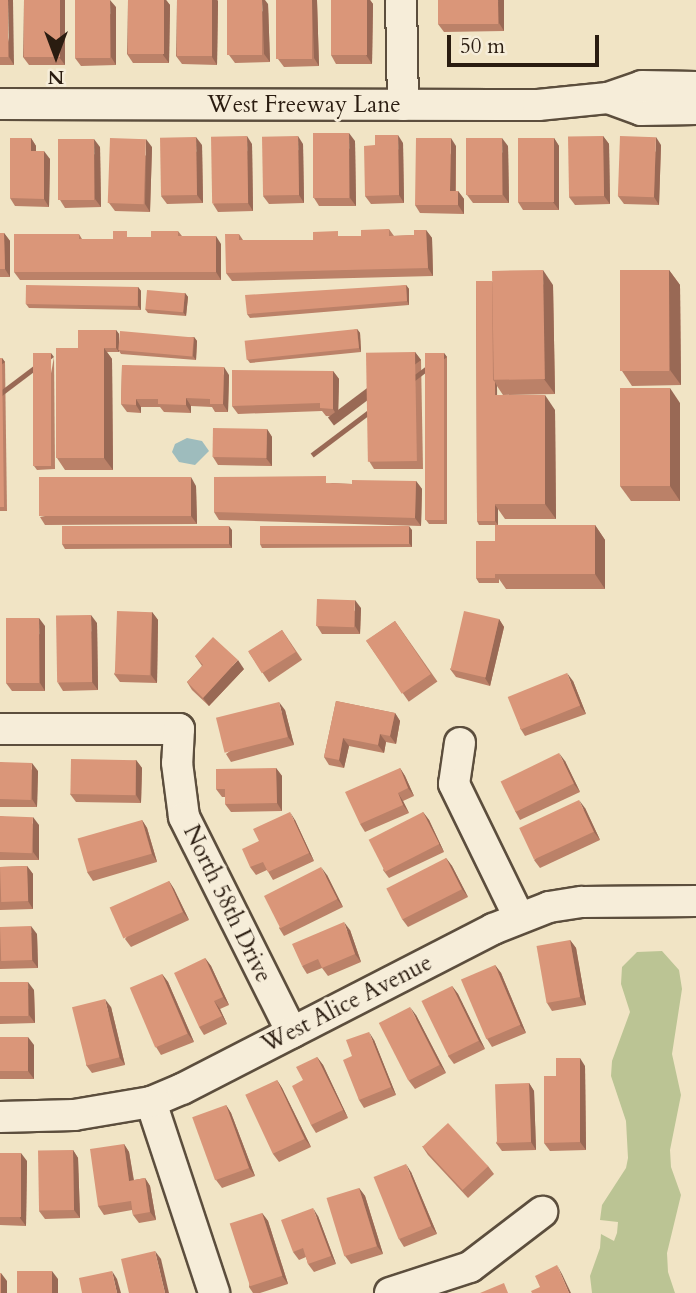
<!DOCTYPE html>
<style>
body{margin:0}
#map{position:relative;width:696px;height:1293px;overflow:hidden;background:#f1e4c5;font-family:Cardo,serif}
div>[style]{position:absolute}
.green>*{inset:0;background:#bbc494}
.water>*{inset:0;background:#9ebcbd}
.roads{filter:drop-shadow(2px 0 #5c4e3d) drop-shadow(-2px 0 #5c4e3d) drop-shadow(0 2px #5c4e3d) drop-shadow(0 -2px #5c4e3d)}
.minor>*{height:30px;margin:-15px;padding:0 15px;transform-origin:15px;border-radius:15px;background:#f6edd9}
.wall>*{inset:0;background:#bb8168;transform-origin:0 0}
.shaded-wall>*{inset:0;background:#996955;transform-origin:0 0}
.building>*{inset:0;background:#da9679;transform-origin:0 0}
span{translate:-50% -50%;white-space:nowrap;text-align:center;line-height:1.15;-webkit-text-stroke:6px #f6edd9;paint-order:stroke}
.street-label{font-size:23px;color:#2a1c10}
.north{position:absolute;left:21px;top:21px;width:70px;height:70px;-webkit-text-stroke:5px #f6edd9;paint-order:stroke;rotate:180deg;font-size:19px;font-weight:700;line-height:28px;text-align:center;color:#2a1c10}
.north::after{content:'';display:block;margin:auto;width:24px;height:32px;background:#2a1c10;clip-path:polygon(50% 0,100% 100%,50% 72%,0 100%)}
.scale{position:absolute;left:447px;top:35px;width:152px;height:32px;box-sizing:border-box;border:4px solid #2a1c10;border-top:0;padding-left:9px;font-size:21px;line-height:24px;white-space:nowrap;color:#2a1c10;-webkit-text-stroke:5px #f6edd9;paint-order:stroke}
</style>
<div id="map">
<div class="green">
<div style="clip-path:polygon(662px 951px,679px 970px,682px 989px,672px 1054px,681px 1095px,670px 1150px,671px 1167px,681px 1195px,667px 1253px,668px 1272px,675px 1293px,592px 1293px,590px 1276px,600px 1248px,601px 1234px,614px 1241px,617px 1233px,618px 1222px,600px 1220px,602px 1205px,626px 1168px,628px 1158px,626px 1121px,611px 1076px,612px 1061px,630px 1012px,621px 984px,622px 967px,637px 952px)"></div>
</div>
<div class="water">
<div style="clip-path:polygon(187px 438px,202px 441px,209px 451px,195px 465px,179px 462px,172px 452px,175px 444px)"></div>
</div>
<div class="roads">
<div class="minor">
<div style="left:401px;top:0;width:105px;rotate:88.9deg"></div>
<div style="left:608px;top:98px;width:35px;rotate:20deg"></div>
<div style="left:641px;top:110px;width:55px;rotate:-1deg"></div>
<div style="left:0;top:104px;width:538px;rotate:0.11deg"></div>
<div style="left:538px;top:105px;width:70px;rotate:-5.7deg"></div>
<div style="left:608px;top:98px;width:36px;rotate:-19deg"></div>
<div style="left:642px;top:86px;width:54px;rotate:1.1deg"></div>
<div style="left:0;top:729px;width:179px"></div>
<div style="left:179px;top:729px;width:34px;rotate:93deg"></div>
<div style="left:177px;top:763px;width:54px;rotate:82.6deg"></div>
<div style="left:184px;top:817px;width:241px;rotate:63.4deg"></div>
<div style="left:460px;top:743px;width:41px;rotate:98.3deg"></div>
<div style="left:454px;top:784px;width:148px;rotate:64deg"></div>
<div style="left:151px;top:1102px;width:201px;rotate:71.7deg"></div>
<div style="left:0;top:1117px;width:74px;rotate:-1.5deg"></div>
<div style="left:74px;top:1115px;width:78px;rotate:-9.6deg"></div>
<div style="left:151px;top:1102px;width:34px;rotate:-23deg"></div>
<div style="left:182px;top:1089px;width:350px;rotate:-27.2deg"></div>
<div style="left:493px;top:929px;width:60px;rotate:-21.4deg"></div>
<div style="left:549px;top:907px;width:33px;rotate:-9deg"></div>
<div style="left:582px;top:902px;width:114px;rotate:-0.5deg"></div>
<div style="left:390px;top:1293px;width:84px;rotate:-18deg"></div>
<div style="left:470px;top:1267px;width:91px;rotate:-37.4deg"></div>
</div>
</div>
<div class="wall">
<div style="clip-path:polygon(0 0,14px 65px,0 65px)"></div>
<div style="clip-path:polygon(24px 0,65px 0,65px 65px,29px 65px,23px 57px)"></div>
<div style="clip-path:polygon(128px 0,166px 0,170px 5px,169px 63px,133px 63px,127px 54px)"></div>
<div style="clip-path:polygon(177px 0,217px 0,218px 1px,217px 65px,182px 64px,176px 56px)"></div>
<div style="clip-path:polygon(276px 0,317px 0,319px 66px,284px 67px,278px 59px)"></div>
<div style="clip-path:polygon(331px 0,370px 0,373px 4px,372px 64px,336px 64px,331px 55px)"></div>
<div style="clip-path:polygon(504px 0,504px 31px,444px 32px,438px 24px)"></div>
<div style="clip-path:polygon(268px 4px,270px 62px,235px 63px,229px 55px)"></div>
<div style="clip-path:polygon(116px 7px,116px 65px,81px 66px,75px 58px)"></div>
<div style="clip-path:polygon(603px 136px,609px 144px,610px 204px,575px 205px,569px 197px)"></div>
<div style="clip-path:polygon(31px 138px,36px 146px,36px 151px,50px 159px,49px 207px,15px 206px,10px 198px)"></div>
<div style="clip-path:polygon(554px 138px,559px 146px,559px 210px,523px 210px,518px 202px)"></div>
<div style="clip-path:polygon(355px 141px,356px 206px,319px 206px,314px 198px)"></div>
<div style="clip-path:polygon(403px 143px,404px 203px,371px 204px,365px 196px)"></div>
<div style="clip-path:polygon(252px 144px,253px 211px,218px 212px,213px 204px)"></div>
<div style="clip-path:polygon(303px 144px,304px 203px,269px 204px,263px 196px)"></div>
<div style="clip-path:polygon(202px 145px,203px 203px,167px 204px,161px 196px)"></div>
<div style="clip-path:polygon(661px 145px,659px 205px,624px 204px,618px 196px)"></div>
<div style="clip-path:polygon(456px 146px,456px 191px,458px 191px,464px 199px,464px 214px,420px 213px,415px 205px)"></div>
<div style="clip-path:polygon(508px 146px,509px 203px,473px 203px,467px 195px)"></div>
<div style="clip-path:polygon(100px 147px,101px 207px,65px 208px,60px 200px)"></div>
<div style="clip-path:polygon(152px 147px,150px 212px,115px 211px,109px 203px)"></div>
<div style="clip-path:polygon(389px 229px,394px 236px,414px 235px,426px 230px,432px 238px,433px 276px,232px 281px,226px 273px,239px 234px,243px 240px,313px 240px,342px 236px,361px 236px)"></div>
<div style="clip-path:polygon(178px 231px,182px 236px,221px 244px,221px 280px,20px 280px,14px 272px,79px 234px,82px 239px,113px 239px,131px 237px,151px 237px)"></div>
<div style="clip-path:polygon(0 233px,4px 233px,10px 241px,10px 277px,0 277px)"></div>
<div style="clip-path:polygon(669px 270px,680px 285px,681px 385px,632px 386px,622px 371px)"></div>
<div style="clip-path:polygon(476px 281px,553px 285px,555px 394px,503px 395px,497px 386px,497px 396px,555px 410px,556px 519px,505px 519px,498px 509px,498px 525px,595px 525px,605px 540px,605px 589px,506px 589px,499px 579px,499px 583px,479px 583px,476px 578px,495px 541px,495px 525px,479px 525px,477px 521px)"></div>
<div style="clip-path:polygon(406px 285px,409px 289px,409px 305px,250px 318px,247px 314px)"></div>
<div style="clip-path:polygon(138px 287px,141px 291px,141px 310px,29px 308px,26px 304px)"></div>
<div style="clip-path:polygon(185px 293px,188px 297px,186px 316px,148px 313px,145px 309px)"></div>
<div style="clip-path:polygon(357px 329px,360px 333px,361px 352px,250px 363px,247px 359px)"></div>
<div style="clip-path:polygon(116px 330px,119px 334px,119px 346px,194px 337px,197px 341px,196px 360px,121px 354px,119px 351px,119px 352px,107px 352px,112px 359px,113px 470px,65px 470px,57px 458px,78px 348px)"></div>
<div style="clip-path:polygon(415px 352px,421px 360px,423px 469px,374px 469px,369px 461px)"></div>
<div style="clip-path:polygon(444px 353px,447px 357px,447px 524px,429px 524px,426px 520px)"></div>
<div style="clip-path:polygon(54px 357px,55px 469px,37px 470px,34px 466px)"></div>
<div style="clip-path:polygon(0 358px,2px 358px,5px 362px,7px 511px,0 511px)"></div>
<div style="clip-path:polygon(122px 365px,229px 375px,228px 412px,215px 412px,212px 407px,191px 406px,191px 413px,164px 412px,160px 407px,141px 407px,141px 413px,127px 412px,121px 404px)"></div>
<div style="clip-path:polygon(333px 371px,339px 379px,338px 417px,326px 416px,322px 411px,238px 414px,232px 406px)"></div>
<div style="clip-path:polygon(680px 403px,680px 501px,631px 501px,620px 486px)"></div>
<div style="clip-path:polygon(267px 429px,272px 437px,272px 466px,218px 465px,213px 457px)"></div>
<div style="clip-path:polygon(416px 481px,422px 489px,421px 526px,219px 520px,214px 512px,332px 483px,352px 484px)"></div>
<div style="clip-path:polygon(196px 486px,197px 524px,45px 525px,40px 517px)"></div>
<div style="clip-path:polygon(232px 530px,232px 548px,65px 549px,62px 544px)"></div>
<div style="clip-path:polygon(412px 530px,412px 547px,262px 548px,260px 544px)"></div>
<div style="clip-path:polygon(361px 608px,360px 634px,322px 634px,317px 626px)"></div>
<div style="clip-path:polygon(152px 612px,158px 620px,157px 683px,120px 682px,114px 674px)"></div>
<div style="clip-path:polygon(499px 619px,504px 627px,490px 686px,456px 677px,450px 669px)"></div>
<div style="left:395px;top:621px;width:74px;height:35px;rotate:55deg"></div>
<div style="clip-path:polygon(97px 623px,98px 690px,63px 691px,58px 683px)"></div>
<div style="clip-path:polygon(45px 626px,45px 691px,12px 691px,6px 683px)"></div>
<div style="left:282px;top:630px;width:36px;height:40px;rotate:56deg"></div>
<div style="clip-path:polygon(195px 656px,244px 669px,209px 706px,192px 690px,187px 682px,202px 666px)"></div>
<div style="clip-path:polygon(573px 681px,586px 714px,525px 736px,520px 728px)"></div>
<div style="clip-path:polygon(336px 701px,395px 713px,400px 721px,396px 744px,386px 742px,384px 753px,349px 746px,344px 768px,329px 765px,324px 757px)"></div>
<div style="clip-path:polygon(285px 710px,294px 745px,231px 762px,226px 754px)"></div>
<div style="clip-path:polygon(136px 760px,142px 768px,141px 803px,76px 802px,70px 794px)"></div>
<div style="clip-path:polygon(565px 761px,580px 792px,520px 820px,515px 811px)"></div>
<div style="clip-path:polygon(0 762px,38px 771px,37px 807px,0 807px)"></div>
<div style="clip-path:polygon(276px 768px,282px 776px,282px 811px,231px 812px,225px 804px,225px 797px,222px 797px,216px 789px)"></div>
<div style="clip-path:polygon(400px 768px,405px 776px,414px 796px,403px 801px,409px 813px,365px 832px,360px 824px)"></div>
<div style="clip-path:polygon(585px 808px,600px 840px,540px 868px,534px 860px)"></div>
<div style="clip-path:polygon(423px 812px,429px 820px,444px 852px,389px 878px,383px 870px)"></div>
<div style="clip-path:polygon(0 816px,39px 825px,39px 860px,0 860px)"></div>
<div style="clip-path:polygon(142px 820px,147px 828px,157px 862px,93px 881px,87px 872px)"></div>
<div style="clip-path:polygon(295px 820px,314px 861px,273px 880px,267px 870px,256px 875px,250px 867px,259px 841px)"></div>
<div style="clip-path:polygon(446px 858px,452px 866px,468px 897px,408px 927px,402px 919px)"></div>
<div style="clip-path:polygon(27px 866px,33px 874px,33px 909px,0 910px,0 867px)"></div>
<div style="clip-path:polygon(327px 875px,343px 907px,284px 936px,279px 928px)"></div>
<div style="clip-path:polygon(169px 881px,174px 889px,189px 920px,131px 947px,125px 939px)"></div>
<div style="clip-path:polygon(0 927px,37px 934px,38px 968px,0 969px)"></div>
<div style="clip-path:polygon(350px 930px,361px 962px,328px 976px,322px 968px,307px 974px,302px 966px)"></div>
<div style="clip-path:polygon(570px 940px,576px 948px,586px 1005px,552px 1011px,547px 1003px)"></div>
<div style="clip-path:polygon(205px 958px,211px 966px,229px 1005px,220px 1009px,227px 1024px,204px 1035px,199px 1027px)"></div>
<div style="clip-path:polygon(495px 965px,501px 973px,526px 1033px,492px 1047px,487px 1039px)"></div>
<div style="clip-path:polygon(162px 974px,168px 982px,194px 1042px,161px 1055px,156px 1047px)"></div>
<div style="clip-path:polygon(0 982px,34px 990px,35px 1023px,0 1024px)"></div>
<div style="clip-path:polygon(452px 986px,458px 994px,485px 1049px,454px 1064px,448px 1056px)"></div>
<div style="clip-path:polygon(111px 1007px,125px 1065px,92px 1073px,86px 1065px)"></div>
<div style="clip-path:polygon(416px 1015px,446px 1073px,415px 1089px,409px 1081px)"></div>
<div style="clip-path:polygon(0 1037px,34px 1045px,34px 1079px,0 1079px)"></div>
<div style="clip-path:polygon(374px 1040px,396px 1095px,364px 1108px,359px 1100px,352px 1056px)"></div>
<div style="clip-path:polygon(317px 1057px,323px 1065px,348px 1118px,316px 1133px,311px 1125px,303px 1080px)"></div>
<div style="clip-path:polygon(585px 1066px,586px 1150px,550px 1151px,544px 1143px,556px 1076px)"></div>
<div style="clip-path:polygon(277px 1080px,282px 1088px,311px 1147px,279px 1162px,273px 1154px)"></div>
<div style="clip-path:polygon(529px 1083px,534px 1091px,536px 1150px,502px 1151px,496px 1143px)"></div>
<div style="clip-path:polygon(226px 1105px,231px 1113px,255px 1176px,222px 1188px,216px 1180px)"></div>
<div style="clip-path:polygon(124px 1144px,129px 1152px,134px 1180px,145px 1178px,150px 1186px,156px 1220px,139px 1223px,133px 1215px,132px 1210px,104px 1215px,98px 1206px)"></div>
<div style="clip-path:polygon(422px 1146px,488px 1166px,494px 1174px,468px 1198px,428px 1155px)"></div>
<div style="clip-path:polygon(73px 1150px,78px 1158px,80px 1218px,45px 1219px,39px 1211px)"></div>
<div style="clip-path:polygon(0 1153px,27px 1161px,26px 1226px,0 1225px)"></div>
<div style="clip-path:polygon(411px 1172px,437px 1234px,404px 1247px,399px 1239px)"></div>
<div style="clip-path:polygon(359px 1188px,365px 1196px,383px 1254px,351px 1264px,345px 1256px)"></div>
<div style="clip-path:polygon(262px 1213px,268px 1221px,288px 1284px,260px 1293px,253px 1293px,249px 1287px)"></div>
<div style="clip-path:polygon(318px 1216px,336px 1264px,314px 1272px,308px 1264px,306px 1257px,299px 1260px,293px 1252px)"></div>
</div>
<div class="shaded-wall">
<div style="clip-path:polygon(8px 0,13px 0,14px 65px,9px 57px)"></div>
<div style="clip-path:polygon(60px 0,65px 0,65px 65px,59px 57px)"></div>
<div style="clip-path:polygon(110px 0,116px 7px,116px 65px,111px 57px)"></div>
<div style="clip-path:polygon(164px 0,166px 0,170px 5px,169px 63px,163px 55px)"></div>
<div style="clip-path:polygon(212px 0,217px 0,218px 1px,217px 65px,212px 57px)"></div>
<div style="clip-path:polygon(262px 0,265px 0,268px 4px,270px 62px,264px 54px)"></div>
<div style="clip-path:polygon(312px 0,317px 0,319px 66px,314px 58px)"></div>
<div style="clip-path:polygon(367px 0,370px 0,373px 4px,372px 64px,366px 55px)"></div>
<div style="clip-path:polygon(498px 0,504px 0,504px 31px,499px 23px)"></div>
<div style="clip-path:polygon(349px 133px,355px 141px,356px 206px,350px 198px)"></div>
<div style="clip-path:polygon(398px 135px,403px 143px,404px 203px,399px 195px)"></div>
<div style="clip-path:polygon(247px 136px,252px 144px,253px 211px,248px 203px)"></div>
<div style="clip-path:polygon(298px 136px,303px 144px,304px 203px,299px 195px)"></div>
<div style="clip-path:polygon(603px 136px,609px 144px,610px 204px,604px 196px)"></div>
<div style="clip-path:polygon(196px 137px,202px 145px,203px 203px,197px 195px)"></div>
<div style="clip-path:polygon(656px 137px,661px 145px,659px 205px,654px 197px)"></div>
<div style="clip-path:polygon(31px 138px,36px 146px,36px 159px,31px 151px)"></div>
<div style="clip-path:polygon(451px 138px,456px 146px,455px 199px,450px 191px)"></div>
<div style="clip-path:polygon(502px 138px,508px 146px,509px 203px,503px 195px)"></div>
<div style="clip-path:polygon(554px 138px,559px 146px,559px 210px,553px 202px)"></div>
<div style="clip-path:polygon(94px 139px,100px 147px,101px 207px,95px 199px)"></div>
<div style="clip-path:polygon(146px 139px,152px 147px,150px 212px,145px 204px)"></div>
<div style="clip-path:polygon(44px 151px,50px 159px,49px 207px,44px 199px)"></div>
<div style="clip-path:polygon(458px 191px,464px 199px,464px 214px,458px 205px)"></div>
<div style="clip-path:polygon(426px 230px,432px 238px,433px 276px,428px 268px)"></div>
<div style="clip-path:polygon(4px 233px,10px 241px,10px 277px,5px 269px)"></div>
<div style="clip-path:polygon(216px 236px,221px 244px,221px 280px,216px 272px)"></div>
<div style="clip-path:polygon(543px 270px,553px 285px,555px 394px,544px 379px)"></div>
<div style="clip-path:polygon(669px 270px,680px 285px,681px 385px,670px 370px)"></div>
<div style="clip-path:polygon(406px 285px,409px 289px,409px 305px,407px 301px)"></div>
<div style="clip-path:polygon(138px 287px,141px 291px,141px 310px,138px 306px)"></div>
<div style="clip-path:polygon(185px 293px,188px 297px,186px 316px,183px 312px)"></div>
<div style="clip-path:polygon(357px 329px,360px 333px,361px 352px,359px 348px)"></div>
<div style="clip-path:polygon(116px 330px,119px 334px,119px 352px,116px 348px)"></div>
<div style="clip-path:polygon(194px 337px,197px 341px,196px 360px,193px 356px)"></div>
<div style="clip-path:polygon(104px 348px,112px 359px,113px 470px,104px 458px)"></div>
<div style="left:415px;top:352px;width:10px;height:109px;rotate:53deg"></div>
<div style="left:51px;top:353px;width:5px;height:112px;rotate:53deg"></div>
<div style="left:444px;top:353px;width:5px;height:167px;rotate:53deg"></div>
<div style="left:2px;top:358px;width:5px;height:149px;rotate:53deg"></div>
<div style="clip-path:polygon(224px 367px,229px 375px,228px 412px,223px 404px)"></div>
<div style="clip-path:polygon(333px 371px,339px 379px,338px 417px,333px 409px)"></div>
<div style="clip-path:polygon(495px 382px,497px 386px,498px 504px)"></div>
<div style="clip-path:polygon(670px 388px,680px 403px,680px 501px,670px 486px)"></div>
<div style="clip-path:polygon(545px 395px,555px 410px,556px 519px,545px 504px)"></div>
<div style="clip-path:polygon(186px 398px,191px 406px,191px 413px,186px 405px)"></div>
<div style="clip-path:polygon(136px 399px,141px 407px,141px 413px,136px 405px)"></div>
<div style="clip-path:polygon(267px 429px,272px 437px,272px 466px,266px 458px)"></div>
<div style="clip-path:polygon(191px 477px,196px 486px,197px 524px,191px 516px)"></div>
<div style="clip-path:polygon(416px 481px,422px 489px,421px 526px,415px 518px)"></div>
<div style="clip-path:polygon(495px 505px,498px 509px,498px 525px,495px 521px)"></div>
<div style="clip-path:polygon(595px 525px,605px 540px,605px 589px,595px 574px)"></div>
<div style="clip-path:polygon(229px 526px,232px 530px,232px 548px,229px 544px)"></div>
<div style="clip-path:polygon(409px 526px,412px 530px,412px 547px,409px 543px)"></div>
<div style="clip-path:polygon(355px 600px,361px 608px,360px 634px,355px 626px)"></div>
<div style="clip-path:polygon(152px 612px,158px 620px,157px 683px,151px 675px)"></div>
<div style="clip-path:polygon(91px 615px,97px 623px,98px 690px,92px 682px)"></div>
<div style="clip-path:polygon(39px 618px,45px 626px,45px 691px,40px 683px)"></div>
<div style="clip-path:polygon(499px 619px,504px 627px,490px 686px,485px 678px)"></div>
<div style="clip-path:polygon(238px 660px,244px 669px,209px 706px,203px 698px)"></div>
<div style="clip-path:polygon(567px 673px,573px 681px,586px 714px,580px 706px)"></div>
<div style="clip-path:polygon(279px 702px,285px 710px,294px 745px,288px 737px)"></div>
<div style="clip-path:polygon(395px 713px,400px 721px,396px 744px,390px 736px)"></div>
<div style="clip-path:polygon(380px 734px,386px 742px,384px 753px,378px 745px)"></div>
<div style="clip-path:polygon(343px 738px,349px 746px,344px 768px,339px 760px)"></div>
<div style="clip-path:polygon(559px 753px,565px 761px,580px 792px,574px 784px)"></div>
<div style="clip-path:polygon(136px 760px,142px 768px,141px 803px,136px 795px)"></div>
<div style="clip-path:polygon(32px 763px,38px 771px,37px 807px,32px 799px)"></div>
<div style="clip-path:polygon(276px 768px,282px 776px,282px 811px,277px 803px)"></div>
<div style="clip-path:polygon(400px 768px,405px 776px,414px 796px,408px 788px)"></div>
<div style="clip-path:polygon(398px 793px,403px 801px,409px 813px,403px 805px)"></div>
<div style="clip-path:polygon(579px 800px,585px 808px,600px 840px,594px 832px)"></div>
<div style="clip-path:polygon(290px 812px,295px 820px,314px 861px,309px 853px)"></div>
<div style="clip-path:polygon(423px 812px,429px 820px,444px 852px,439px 844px)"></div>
<div style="clip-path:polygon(33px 817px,39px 825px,39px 860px,33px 852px)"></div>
<div style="clip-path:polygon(142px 820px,147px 828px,157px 862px,152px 854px)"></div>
<div style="clip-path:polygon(446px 858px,452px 866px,468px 897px,462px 889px)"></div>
<div style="clip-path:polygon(27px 866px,33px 874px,33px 909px,28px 901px)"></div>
<div style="clip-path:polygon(321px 867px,327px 875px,343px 907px,337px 899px)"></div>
<div style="clip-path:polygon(169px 881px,174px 889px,189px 920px,183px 912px)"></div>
<div style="clip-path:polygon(344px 922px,350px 930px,361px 962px,355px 954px)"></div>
<div style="clip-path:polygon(31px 926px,37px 934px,38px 968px,32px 960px)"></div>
<div style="clip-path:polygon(570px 940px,576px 948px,586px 1005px,580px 997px)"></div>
<div style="clip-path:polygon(205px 958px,211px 966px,229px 1005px,223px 997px)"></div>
<div style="clip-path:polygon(495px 965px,501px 973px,526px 1033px,520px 1025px)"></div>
<div style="clip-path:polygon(162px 974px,168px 982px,194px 1042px,188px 1034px)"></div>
<div style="clip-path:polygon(28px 982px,34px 990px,35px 1023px,29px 1015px)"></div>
<div style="clip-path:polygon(452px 986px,458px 994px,485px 1049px,479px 1041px)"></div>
<div style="clip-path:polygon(105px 999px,111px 1007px,125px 1065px,119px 1057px)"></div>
<div style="clip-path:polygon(214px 1001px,220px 1009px,227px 1024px,222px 1016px)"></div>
<div style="clip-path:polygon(410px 1007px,416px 1015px,446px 1073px,440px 1065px)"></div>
<div style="clip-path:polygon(369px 1032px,374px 1040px,396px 1095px,391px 1087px)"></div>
<div style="clip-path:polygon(28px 1037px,34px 1045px,34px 1079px,28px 1071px)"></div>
<div style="clip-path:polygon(317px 1057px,323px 1065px,348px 1118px,343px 1110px)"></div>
<div style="clip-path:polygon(580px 1058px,585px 1066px,586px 1150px,580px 1142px)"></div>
<div style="clip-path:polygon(277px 1080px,282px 1088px,311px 1147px,305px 1139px)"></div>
<div style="clip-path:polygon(529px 1083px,534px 1091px,536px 1150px,531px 1142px)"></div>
<div style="clip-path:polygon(226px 1105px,231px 1113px,255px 1176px,249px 1168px)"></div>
<div style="clip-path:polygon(124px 1144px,129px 1152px,135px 1189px,129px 1181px)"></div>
<div style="clip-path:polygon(73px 1150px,78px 1158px,80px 1218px,74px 1210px)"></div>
<div style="clip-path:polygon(21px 1153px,27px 1161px,26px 1226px,20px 1218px)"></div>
<div style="clip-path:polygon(406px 1164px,411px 1172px,437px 1234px,431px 1226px)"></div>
<div style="clip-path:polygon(145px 1178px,150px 1186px,156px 1220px,150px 1212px)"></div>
<div style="clip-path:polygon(359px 1188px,365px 1196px,383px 1254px,377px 1246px)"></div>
<div style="clip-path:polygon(313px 1208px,318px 1216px,336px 1264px,331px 1256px)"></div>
<div style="clip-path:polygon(262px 1213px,268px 1221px,288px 1284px,282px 1276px)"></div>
<div style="clip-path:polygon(155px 1251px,161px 1259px,169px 1293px,165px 1293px)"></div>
<div style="clip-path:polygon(557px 1265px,562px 1274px,571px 1293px,569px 1293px)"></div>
<div style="clip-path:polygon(52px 1271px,58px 1279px,58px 1293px,52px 1293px)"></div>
<div style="clip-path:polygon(112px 1271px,117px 1279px,121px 1293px,117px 1293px)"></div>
<div style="clip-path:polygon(1px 1273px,7px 1281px,7px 1293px,1px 1293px)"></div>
</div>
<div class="building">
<div style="left:0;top:0;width:8px;height:57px"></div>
<div style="left:24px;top:0;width:36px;height:57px"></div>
<div style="left:75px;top:0;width:35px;height:58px"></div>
<div style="left:128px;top:0;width:36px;height:54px"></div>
<div style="left:177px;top:0;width:35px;height:56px"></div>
<div style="left:227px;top:0;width:35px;height:55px"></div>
<div style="left:276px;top:0;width:36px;height:59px"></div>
<div style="left:331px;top:0;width:36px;height:55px"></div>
<div style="left:438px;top:0;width:60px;height:24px"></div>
<div style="left:313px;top:133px;width:36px;height:65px"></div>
<div style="clip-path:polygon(375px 135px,398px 135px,399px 195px,365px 196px,364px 146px,375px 145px)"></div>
<div style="left:247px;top:136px;width:67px;height:36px;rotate:89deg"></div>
<div style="left:298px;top:136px;width:59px;height:36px;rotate:89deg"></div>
<div style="left:603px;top:136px;width:60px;height:35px;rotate:89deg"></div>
<div style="left:620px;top:136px;width:36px;height:60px;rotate:2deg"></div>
<div style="left:196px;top:137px;width:58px;height:36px;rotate:89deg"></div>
<div style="clip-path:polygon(10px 138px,31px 138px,31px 151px,44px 151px,44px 199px,10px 198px)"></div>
<div style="left:110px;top:138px;width:36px;height:65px;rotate:2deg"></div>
<div style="clip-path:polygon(416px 138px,451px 138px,450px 191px,458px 191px,458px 205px,415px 205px)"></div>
<div style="left:466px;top:138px;width:36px;height:57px"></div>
<div style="left:518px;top:138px;width:36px;height:64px"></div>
<div style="left:58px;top:139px;width:36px;height:61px"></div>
<div style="clip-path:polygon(389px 229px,389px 236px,414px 235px,414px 230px,426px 230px,428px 268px,226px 273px,225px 234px,239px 234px,239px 240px,313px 240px,313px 232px,338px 231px,338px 236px,361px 236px,361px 230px)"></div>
<div style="clip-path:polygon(113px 231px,127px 231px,127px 237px,151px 237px,151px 231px,178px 231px,178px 236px,216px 236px,216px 272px,14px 272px,14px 234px,79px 234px,79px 239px,113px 239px)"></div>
<div style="clip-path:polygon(0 233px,4px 233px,5px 269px,0 269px)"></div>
<div style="left:543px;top:270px;width:109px;height:51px;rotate:89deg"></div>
<div style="left:620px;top:270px;width:49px;height:101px"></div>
<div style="clip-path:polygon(476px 281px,492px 281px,493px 380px,495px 382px,495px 396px,494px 396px,494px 504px,495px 504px,495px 521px,477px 521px)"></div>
<div style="left:26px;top:285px;width:112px;height:19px;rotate:1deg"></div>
<div style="clip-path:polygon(406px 285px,407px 301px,247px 314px,245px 295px)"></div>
<div style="left:147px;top:290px;width:38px;height:19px;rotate:5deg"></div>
<div style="left:357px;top:329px;width:19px;height:113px;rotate:84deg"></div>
<div style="left:78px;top:330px;width:38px;height:18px"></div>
<div style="left:120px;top:331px;width:74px;height:19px;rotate:5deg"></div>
<div style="left:56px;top:348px;width:48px;height:110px"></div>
<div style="left:415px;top:352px;width:109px;height:49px;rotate:89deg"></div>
<div style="left:33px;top:353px;width:18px;height:113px"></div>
<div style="left:425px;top:353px;width:19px;height:167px"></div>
<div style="clip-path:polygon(0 358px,2px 358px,4px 507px,0 507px)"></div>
<div style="clip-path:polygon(122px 365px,224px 367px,223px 404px,210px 404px,210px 399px,186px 398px,186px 405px,158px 404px,158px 399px,136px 399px,136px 405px,121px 404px)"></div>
<div style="clip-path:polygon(232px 370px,333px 371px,333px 409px,320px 408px,320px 403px,232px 406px)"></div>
<div style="left:620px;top:388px;width:50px;height:98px"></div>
<div style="left:545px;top:395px;width:109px;height:51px;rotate:90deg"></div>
<div style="left:213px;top:428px;width:54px;height:29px;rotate:1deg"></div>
<div style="clip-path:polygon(326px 476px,326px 483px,352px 484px,352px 480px,416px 481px,415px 518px,214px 512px,214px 477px)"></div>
<div style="left:191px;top:477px;width:39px;height:152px;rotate:90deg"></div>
<div style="left:495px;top:525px;width:100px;height:49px"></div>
<div style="left:229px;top:526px;width:18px;height:167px;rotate:90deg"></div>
<div style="left:260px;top:526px;width:149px;height:18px"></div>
<div style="left:476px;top:541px;width:19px;height:37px"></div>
<div style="left:317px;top:599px;width:38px;height:27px;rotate:2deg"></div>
<div style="left:117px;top:611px;width:35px;height:63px;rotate:2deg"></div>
<div style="left:464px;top:611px;width:36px;height:60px;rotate:13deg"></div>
<div style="left:91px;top:615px;width:67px;height:35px;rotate:89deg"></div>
<div style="left:6px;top:618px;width:33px;height:65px"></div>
<div style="left:395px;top:621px;width:64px;height:35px;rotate:56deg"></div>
<div style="left:282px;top:630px;width:26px;height:40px;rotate:58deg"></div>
<div style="clip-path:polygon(213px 637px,238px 660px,203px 698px,187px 682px,203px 665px,195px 656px)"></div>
<div style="left:567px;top:673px;width:35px;height:64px;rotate:68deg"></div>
<div style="clip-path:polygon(336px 701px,395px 713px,390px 736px,380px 734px,378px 745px,343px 738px,339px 760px,324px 757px)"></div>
<div style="left:279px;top:702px;width:36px;height:65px;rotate:76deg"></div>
<div style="left:559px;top:753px;width:34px;height:65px;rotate:64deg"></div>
<div style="left:71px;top:759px;width:65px;height:35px;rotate:1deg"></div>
<div style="left:0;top:762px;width:32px;height:37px;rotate:2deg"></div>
<div style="clip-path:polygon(276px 768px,277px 803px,225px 804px,225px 789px,216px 789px,216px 769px)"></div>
<div style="clip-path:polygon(400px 768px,408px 788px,398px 793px,403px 805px,360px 824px,345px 792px)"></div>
<div style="left:579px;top:800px;width:35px;height:66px;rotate:65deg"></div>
<div style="clip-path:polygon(290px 812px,309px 853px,268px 872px,263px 862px,250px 867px,242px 849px,259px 841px,253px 829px)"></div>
<div style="left:423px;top:812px;width:36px;height:61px;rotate:63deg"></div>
<div style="left:0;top:816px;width:33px;height:36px;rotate:2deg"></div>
<div style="left:142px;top:820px;width:35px;height:67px;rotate:74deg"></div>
<div style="left:446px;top:858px;width:35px;height:67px;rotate:63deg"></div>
<div style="left:27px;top:866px;width:35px;height:27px;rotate:88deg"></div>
<div style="left:321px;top:867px;width:36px;height:64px;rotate:63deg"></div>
<div style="left:169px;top:881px;width:34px;height:65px;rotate:66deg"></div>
<div style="clip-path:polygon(344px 922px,355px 954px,322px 968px,318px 959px,302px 966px,292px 944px)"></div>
<div style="left:31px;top:926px;width:34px;height:31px;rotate:88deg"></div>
<div style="left:570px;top:940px;width:58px;height:34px;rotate:80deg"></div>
<div style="clip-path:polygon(205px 958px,223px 997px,214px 1001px,222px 1016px,199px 1027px,174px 973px)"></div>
<div style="left:495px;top:965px;width:65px;height:37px;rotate:67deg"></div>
<div style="left:162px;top:974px;width:65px;height:35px;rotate:67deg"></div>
<div style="left:0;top:982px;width:28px;height:34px"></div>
<div style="left:452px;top:986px;width:61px;height:34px;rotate:64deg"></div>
<div style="left:105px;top:999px;width:60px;height:34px;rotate:76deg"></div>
<div style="left:410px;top:1007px;width:65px;height:35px;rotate:63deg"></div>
<div style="clip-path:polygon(369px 1032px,391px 1087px,359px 1100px,343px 1060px,352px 1056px,346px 1040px)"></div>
<div style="left:0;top:1037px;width:28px;height:34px"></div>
<div style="clip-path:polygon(317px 1057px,343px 1110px,311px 1125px,292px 1086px,303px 1080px,296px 1067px)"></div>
<div style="clip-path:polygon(556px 1058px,580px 1058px,580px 1142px,544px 1143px,544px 1076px,556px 1076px)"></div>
<div style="left:277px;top:1080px;width:65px;height:35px;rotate:65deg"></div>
<div style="left:529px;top:1083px;width:59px;height:34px;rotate:88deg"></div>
<div style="left:226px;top:1105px;width:67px;height:36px;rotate:70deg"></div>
<div style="left:448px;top:1123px;width:59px;height:35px;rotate:47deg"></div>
<div style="clip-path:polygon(124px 1144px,129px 1181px,145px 1178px,150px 1212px,133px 1215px,131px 1201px,98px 1206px,90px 1149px)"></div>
<div style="left:73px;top:1150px;width:60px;height:35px;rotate:89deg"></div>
<div style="left:0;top:1153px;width:21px;height:64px"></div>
<div style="left:406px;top:1164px;width:67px;height:35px;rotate:68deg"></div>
<div style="left:359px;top:1188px;width:61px;height:34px;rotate:73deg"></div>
<div style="clip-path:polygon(313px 1208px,331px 1256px,308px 1264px,303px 1248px,293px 1252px,281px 1220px)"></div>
<div style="left:262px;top:1213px;width:66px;height:34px;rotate:72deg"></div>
<div style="clip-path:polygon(155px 1251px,165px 1293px,129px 1293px,121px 1259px)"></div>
<div style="clip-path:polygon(557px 1265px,569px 1293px,532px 1293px,531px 1291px,540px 1287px,535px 1276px)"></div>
<div style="left:52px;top:1271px;width:22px;height:35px;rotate:90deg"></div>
<div style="clip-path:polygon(112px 1271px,117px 1293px,82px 1293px,79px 1278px)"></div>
<div style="left:0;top:1273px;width:1px;height:20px"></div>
<div style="clip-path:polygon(504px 1283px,508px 1293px,480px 1293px)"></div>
</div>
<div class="street-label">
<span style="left:304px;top:105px">West Freeway Lane</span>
<span style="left:227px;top:904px;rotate:64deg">North 58th Drive</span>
<span style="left:347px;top:1004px;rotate:-27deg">West Alice Avenue</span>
</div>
<div class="north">N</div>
<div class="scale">50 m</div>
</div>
